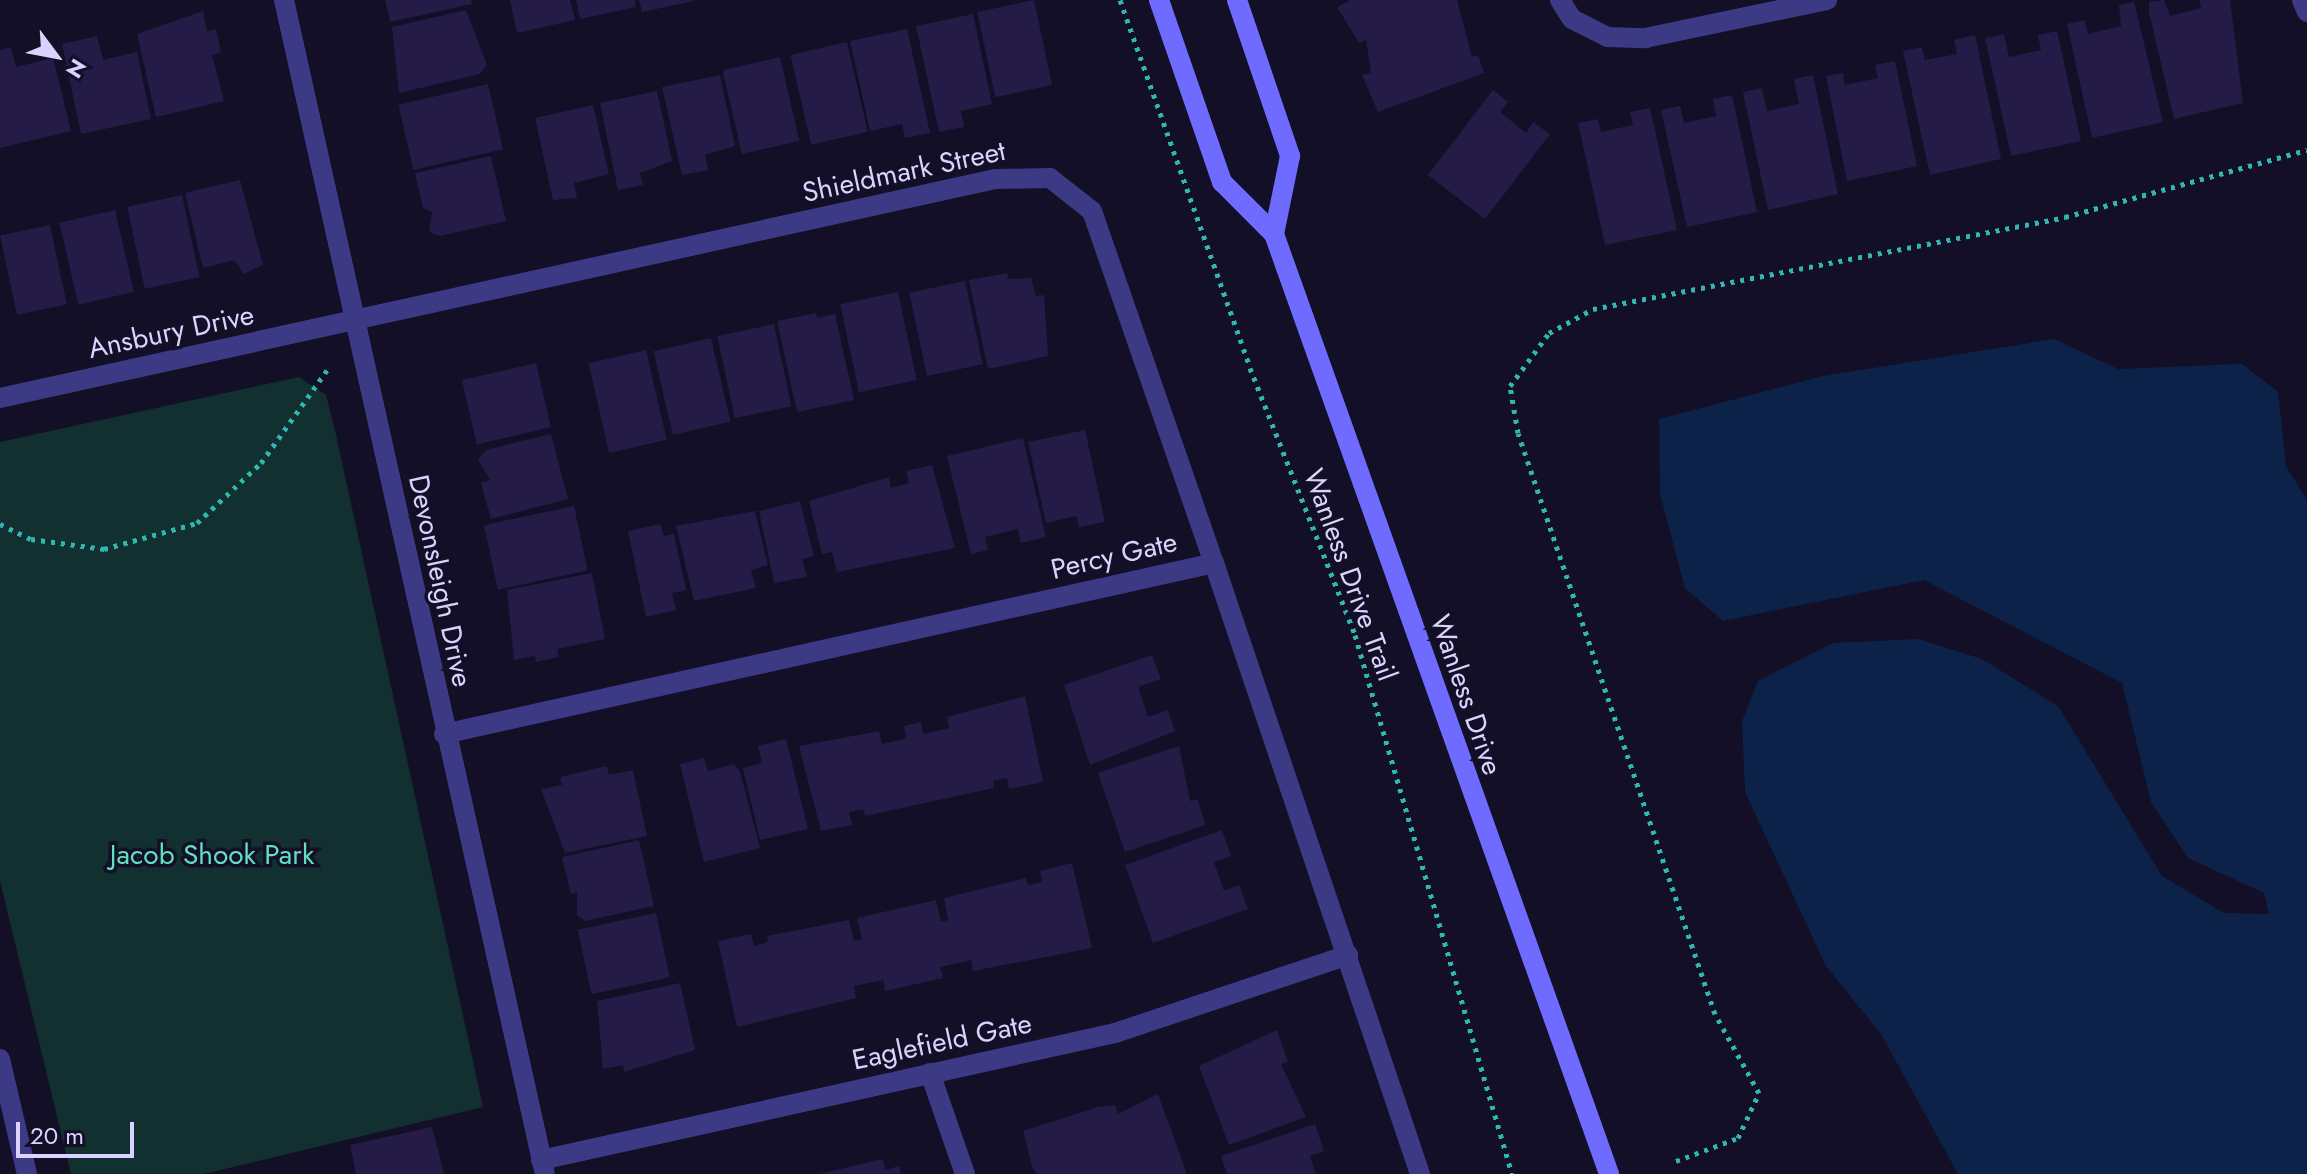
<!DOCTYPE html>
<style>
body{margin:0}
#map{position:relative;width:2307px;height:1174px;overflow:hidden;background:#130f26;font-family:Jost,sans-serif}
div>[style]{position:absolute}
.green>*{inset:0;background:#12302f}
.water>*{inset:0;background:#0c2248}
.building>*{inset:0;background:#241b47;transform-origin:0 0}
.path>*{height:5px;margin-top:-2.5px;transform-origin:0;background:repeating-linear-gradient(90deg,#2fb8b0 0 4px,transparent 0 10px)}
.street>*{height:20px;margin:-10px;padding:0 10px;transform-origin:10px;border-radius:10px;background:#3d3a85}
.secondary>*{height:20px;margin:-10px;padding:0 10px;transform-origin:10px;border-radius:10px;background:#6f6bff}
span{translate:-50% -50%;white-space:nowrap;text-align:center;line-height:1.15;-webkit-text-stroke:7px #130f26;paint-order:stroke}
.street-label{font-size:28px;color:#d9d4ff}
.park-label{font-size:28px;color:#5fe0c0}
.north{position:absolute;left:16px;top:16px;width:80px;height:80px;-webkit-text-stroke:6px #130f26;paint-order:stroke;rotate:122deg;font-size:22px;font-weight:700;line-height:32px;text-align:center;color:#d9d4ff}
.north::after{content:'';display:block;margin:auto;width:28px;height:36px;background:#d9d4ff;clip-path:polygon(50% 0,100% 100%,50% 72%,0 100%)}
.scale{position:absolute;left:16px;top:1122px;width:118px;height:36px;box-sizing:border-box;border:4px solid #d9d4ff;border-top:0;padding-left:10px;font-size:24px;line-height:28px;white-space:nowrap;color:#d9d4ff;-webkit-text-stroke:6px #130f26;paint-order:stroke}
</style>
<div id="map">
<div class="green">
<div style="clip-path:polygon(299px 377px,326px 395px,336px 435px,483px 1107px,204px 1174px,71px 1174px,0 881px,0 442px)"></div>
</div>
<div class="water">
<div style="clip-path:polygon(2054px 339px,2118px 369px,2242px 364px,2278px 392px,2286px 466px,2307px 500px,2307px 1174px,1958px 1174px,1881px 1034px,1826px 966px,1745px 792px,1742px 721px,1758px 681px,1833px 643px,1918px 639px,1982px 659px,2058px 706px,2162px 876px,2224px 913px,2269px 914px,2264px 893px,2188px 858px,2151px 802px,2122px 683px,1924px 580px,1723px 621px,1685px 588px,1660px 494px,1659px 419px,1823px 376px)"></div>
</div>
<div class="building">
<div style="clip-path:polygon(385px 0,471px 0,472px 4px,390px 22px)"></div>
<div style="clip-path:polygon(510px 0,570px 0,575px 20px,517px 33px)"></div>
<div style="clip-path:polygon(576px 0,635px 0,636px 7px,580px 19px)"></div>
<div style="clip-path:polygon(639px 0,694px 0,694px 1px,642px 12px)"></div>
<div style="left:1034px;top:0;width:87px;height:58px;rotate:78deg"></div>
<div style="clip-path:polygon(1351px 0,1457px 0,1472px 57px,1478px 55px,1484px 73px,1378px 112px,1362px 75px,1371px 73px,1366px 40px,1359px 43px,1337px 7px)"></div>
<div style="clip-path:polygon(2164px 0,2170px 16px,2201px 8px,2199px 0,2230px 0,2243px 103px,2174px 119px,2149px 12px,2149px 2px)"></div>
<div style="clip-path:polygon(2134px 2px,2163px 122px,2092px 138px,2067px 24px,2085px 20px,2088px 34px,2121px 26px,2119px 5px)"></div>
<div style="clip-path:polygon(466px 10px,487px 65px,480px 74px,399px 93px,392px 27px)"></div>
<div style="clip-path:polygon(203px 11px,207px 31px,216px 29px,221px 52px,212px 55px,224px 101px,156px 117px,137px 34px)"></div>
<div style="clip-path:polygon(973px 14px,992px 104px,961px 111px,964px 127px,939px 132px,916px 26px)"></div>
<div style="clip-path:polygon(907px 29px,930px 133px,905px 138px,902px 124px,870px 131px,850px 41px)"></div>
<div style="clip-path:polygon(2057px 31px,2081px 141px,2011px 156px,1985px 38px,2004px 34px,2009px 57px,2041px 50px,2038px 35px)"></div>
<div style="clip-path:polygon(1975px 35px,2001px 159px,1930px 175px,1903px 51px,1922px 47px,1925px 60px,1957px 54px,1954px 40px)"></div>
<div style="clip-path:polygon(97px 36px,103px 60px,137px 52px,151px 119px,81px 134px,62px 44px)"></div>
<div style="left:847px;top:42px;width:92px;height:58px;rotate:77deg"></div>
<div style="clip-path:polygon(11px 47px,16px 67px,53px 58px,71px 131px,0 148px,0 50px)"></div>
<div style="left:780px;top:57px;width:86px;height:59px;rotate:77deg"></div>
<div style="clip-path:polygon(1895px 61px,1917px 166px,1847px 181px,1826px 76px,1843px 73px,1845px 85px,1878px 78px,1875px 65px)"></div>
<div style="clip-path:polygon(720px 75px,735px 146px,705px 155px,708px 170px,682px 175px,662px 87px)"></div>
<div style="clip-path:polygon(1813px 75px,1838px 194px,1768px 210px,1743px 92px,1762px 88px,1767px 111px,1799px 104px,1794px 79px)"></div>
<div style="left:488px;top:84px;width:67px;height:92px;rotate:77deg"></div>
<div style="clip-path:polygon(1493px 90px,1508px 102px,1500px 112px,1526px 133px,1533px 122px,1550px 134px,1485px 219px,1428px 175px)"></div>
<div style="clip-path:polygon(657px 91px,672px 161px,640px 173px,643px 185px,618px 190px,600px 103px)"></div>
<div style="clip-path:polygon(1732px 95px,1757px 212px,1687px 227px,1661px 110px,1680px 106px,1684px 123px,1716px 116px,1713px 99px)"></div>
<div style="clip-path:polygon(593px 105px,609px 174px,574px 183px,577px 198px,553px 200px,535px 118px)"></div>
<div style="clip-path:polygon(1650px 108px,1677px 230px,1605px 245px,1578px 123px,1598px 119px,1601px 132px,1633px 125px,1630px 112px)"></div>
<div style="clip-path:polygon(491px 156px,506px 221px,440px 236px,429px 232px,432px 212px,423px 208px,415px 173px)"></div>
<div style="clip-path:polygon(240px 180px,263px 265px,244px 274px,234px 260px,203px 268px,185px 193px)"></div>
<div style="left:182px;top:195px;width:84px;height:56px;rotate:78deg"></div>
<div style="left:115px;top:210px;width:84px;height:57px;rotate:77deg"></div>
<div style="left:50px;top:225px;width:81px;height:51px;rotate:78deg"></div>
<div style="clip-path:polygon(1008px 273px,1007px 279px,1031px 278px,1036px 296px,1044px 295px,1048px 356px,988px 369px,969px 280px)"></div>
<div style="left:965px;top:281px;width:85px;height:57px;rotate:78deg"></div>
<div style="left:898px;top:292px;width:90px;height:59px;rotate:78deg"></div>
<div style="clip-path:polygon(816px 313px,817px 318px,835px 314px,854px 400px,797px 412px,777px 321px)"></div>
<div style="left:774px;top:324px;width:84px;height:58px;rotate:78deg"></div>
<div style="left:711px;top:338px;width:86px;height:59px;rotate:77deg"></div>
<div style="left:646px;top:350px;width:92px;height:59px;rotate:77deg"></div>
<div style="left:536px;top:363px;width:66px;height:76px;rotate:77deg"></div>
<div style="clip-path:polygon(1085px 430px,1105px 522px,1079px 527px,1076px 516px,1046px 523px,1028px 442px)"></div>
<div style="clip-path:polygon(551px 434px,568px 499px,491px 519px,481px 483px,490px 480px,478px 459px,486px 450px)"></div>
<div style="clip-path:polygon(1023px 438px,1046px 537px,1021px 543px,1018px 529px,985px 537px,988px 550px,971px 554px,947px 456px)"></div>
<div style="clip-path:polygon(932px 465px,955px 548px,837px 572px,832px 552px,822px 554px,809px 501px,889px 477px,891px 488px,909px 483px,906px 471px)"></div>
<div style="clip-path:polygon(800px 501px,814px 556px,802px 559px,807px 577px,774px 583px,759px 511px)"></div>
<div style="left:574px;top:506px;width:66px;height:92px;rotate:78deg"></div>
<div style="clip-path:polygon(755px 511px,768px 565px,751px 570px,756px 588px,694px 601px,676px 526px)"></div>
<div style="clip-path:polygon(660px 524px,664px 536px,674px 534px,686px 590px,672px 593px,676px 610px,646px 617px,628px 531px)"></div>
<div style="clip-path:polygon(592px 573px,605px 639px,557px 649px,559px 657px,536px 662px,535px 656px,514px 660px,507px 590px)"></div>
<div style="clip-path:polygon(1152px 655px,1161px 679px,1138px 687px,1148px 717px,1168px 710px,1175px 731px,1090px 765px,1064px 685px)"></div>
<div style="clip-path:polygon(1025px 696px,1043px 782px,1009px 789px,1007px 778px,993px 781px,994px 788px,865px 816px,863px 809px,849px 812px,852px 825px,821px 831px,799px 746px,879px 731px,882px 744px,895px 741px,906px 738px,904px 726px,921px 722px,923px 734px,949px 728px,947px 717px)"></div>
<div style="clip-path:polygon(786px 739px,808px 829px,760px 840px,743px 768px,762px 763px,758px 746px)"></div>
<div style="clip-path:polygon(1179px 746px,1190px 801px,1197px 799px,1206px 825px,1125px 852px,1098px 773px)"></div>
<div style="clip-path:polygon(704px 758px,708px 771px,734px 764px,740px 772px,760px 848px,704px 862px,680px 764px)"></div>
<div style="clip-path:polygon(607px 766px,609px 775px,633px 770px,647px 836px,565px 853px,541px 789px,562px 785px,560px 777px)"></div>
<div style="clip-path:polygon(1222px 830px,1231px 856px,1214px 862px,1224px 891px,1239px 885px,1248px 909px,1153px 943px,1125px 865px)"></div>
<div style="clip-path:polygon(639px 840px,654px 906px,585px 921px,577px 915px,577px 892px,571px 894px,562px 857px)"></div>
<div style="clip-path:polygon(1072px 863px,1092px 948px,973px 971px,971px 960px,940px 967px,943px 978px,885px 991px,883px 980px,854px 986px,856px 998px,737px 1027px,718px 941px,751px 934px,754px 946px,768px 942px,767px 936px,849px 920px,854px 941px,862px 939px,857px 918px,936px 900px,941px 922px,948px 920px,944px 898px,1026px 878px,1028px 885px,1042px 882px,1040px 871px)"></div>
<div style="left:656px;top:913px;width:66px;height:80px;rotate:78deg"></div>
<div style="clip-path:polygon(680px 983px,695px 1050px,624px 1072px,623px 1065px,603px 1069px,597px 1001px)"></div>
<div style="clip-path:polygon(1277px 1030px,1288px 1062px,1281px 1064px,1306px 1117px,1229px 1145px,1199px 1066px)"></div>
<div style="clip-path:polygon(1158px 1094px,1187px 1174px,1037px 1174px,1032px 1167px,1023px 1131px,1098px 1107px,1115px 1105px,1118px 1114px)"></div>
<div style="clip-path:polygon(1315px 1124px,1324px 1151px,1310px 1156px,1316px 1174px,1227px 1174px,1221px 1156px)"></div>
<div style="clip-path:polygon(432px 1127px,444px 1174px,356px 1174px,350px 1145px)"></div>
<div style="clip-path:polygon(883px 1159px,885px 1170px,899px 1166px,901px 1174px,819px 1174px)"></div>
</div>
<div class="path">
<div style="left:1120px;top:0;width:390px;rotate:70.5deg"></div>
<div style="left:1250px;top:368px;width:287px;rotate:68.5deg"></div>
<div style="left:1355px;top:635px;width:561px;rotate:73.76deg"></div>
<div style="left:0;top:524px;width:34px;rotate:26deg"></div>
<div style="left:31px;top:539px;width:74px;rotate:7.8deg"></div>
<div style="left:104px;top:549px;width:97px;rotate:-15.6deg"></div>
<div style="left:197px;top:523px;width:88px;rotate:-43.2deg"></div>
<div style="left:261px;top:463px;width:114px;rotate:-54.6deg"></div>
<div style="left:1676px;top:1161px;width:66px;rotate:-20.4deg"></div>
<div style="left:1738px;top:1138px;width:50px;rotate:-65deg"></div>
<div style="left:1759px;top:1093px;width:90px;rotate:-119.1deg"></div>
<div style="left:1715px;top:1014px;width:613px;rotate:-108.73deg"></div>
<div style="left:1518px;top:433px;width:48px;rotate:-99.7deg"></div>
<div style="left:1510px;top:386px;width:66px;rotate:-53.7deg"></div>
<div style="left:1549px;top:333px;width:50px;rotate:-28.6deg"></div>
<div style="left:1593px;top:309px;width:481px;rotate:-11deg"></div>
<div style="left:2065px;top:217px;width:251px;rotate:-15.5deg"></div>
</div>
<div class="street">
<div style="left:284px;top:0;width:1203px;rotate:77.47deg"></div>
<div style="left:1560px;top:0;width:22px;rotate:58deg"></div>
<div style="left:1572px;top:19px;width:39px;rotate:27deg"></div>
<div style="left:1607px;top:37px;width:38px;rotate:2deg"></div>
<div style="left:1645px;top:38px;width:186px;rotate:-11.8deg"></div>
<div style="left:2302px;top:0;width:13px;rotate:67deg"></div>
<div style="left:0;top:398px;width:1019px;rotate:-12.41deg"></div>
<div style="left:995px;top:179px;width:55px;rotate:-1deg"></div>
<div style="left:1050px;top:178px;width:53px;rotate:38.2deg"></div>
<div style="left:1092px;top:211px;width:373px;rotate:70.9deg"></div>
<div style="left:444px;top:734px;width:789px;rotate:-12.52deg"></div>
<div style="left:1214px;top:563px;width:645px;rotate:71.37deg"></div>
<div style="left:0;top:1059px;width:118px;rotate:76.8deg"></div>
<div style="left:930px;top:1073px;width:107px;rotate:70.9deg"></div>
<div style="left:541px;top:1160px;width:588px;rotate:-12.48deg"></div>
<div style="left:1115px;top:1033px;width:246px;rotate:-18.5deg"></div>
</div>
<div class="secondary">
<div style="left:1159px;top:0;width:193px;rotate:70.9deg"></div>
<div style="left:1222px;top:182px;width:74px;rotate:45deg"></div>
<div style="left:1274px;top:234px;width:998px;rotate:70.38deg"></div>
<div style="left:1237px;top:0;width:165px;rotate:71.2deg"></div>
<div style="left:1290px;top:156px;width:80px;rotate:101.6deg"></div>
</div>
<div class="street-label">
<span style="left:904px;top:172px;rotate:-12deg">Shieldmark Street</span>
<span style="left:171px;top:332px;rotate:-12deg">Ansbury Drive</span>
<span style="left:1114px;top:556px;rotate:-13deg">Percy Gate</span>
<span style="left:1350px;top:575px;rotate:70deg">Wanless Drive Trail</span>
<span style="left:440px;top:581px;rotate:78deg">Devonsleigh Drive</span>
<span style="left:1466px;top:695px;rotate:71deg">Wanless Drive</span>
<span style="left:942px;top:1042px;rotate:-12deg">Eaglefield Gate</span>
</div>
<div class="park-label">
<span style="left:212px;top:855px">Jacob Shook Park</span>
</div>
<div class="north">N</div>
<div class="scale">20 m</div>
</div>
